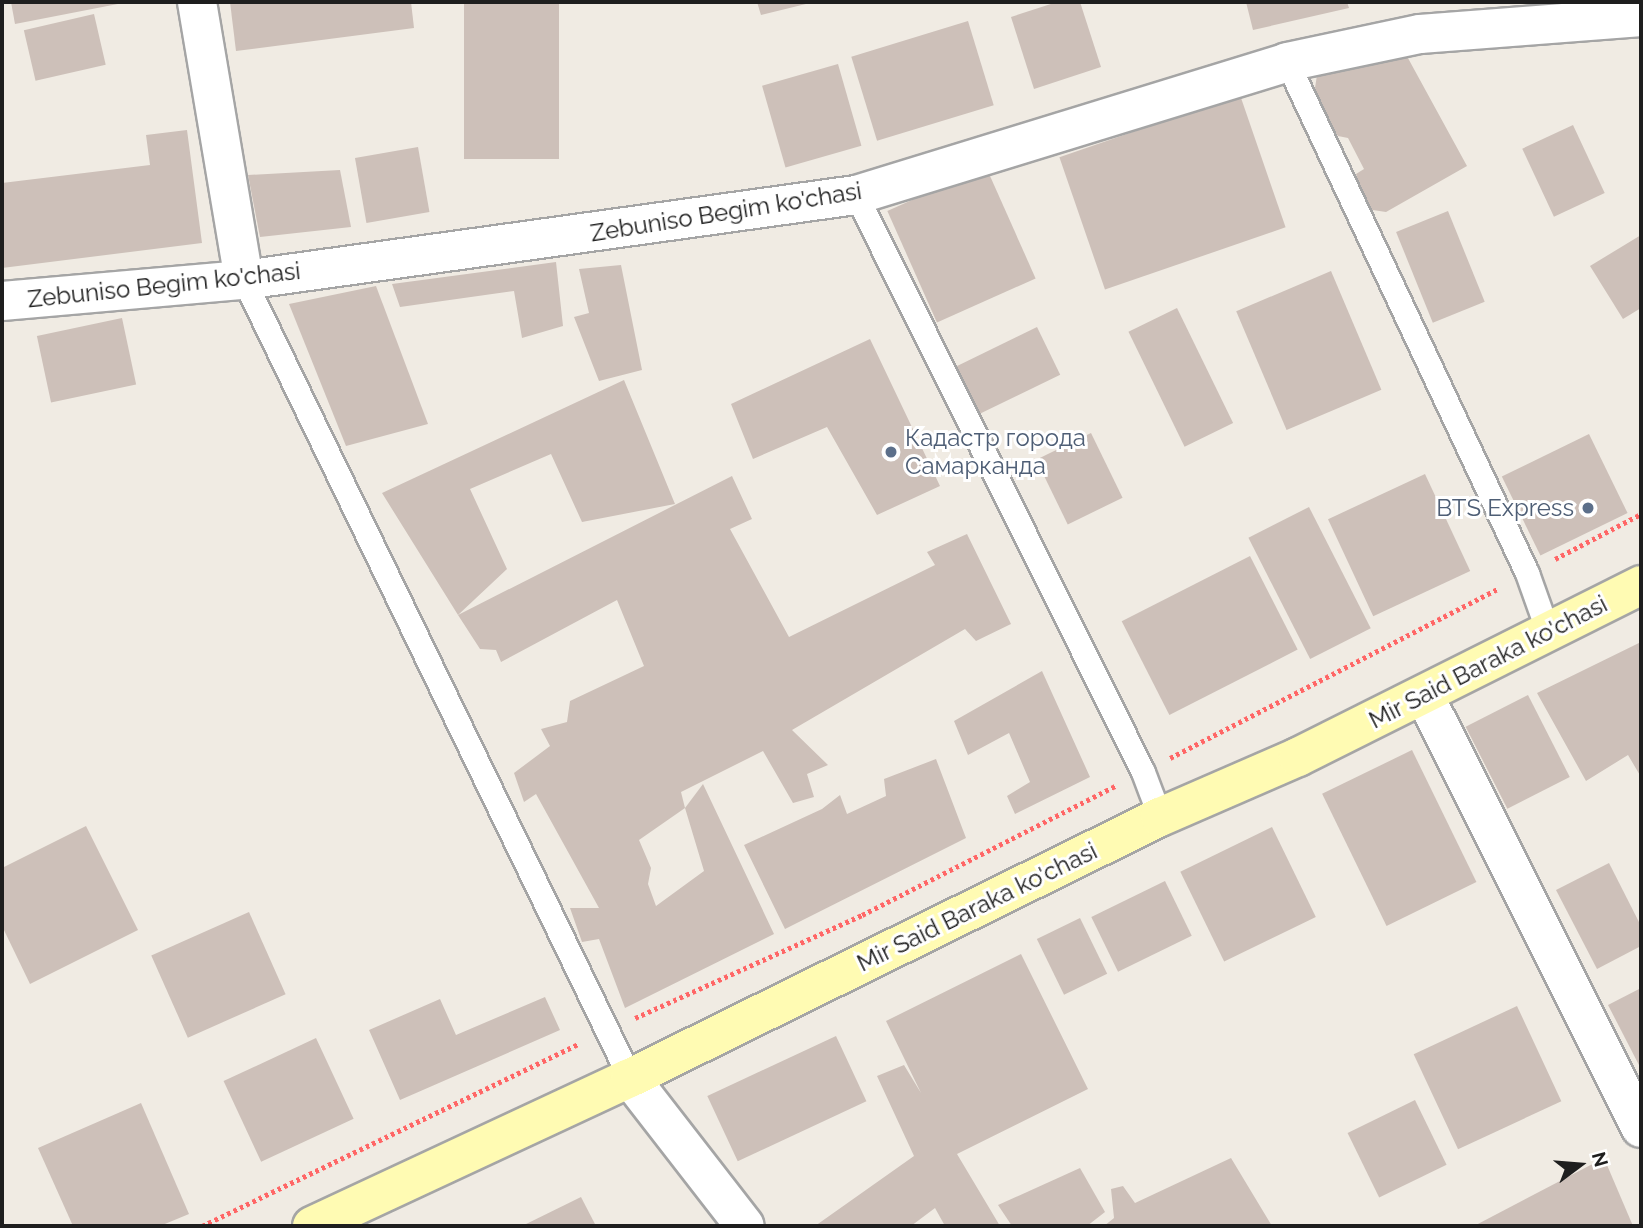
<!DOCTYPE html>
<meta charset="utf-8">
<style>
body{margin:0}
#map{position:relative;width:1643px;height:1228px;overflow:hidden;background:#f0ebe3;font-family:Raleway,sans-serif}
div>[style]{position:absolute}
.building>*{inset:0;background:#cdc0b9;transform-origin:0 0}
.path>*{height:4.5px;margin-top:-2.25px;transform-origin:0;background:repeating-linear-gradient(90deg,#f66 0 3.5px,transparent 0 7px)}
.roads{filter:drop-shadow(2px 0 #a5a5a5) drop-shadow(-2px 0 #a5a5a5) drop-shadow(0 2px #a5a5a5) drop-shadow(0 -2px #a5a5a5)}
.lane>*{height:23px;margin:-11.5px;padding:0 11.5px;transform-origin:11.5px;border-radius:11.5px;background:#fff}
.street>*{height:38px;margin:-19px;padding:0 19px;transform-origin:19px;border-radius:19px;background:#fff}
.secondary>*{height:38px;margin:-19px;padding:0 19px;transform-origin:19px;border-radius:19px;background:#fffbb3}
.dots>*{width:19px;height:19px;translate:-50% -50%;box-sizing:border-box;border:4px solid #fff;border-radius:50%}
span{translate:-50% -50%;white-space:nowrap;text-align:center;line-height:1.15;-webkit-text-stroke:6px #fff;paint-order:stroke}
.street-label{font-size:24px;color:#1e1e1e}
.service-label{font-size:24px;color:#4e5e75}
.left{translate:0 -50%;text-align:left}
.right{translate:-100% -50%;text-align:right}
.frame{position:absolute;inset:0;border:4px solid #1e1e1e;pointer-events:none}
.north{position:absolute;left:1545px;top:1130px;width:70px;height:70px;-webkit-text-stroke:5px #fff;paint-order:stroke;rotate:74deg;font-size:19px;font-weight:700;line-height:28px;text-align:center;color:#1e1e1e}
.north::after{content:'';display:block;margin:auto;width:24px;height:32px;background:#1e1e1e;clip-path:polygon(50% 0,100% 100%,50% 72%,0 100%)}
</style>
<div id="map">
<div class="building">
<div style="clip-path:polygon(11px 2px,122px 2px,123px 3px,15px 24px)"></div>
<div style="clip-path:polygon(230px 2px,411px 2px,414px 28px,236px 51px)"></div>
<div style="left:464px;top:2px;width:95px;height:157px"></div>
<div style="clip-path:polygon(757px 2px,810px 2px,810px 3px,761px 15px)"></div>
<div style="clip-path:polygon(1057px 2px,1080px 2px,1101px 67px,1034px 89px,1011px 17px)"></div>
<div style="clip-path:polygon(1246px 2px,1347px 2px,1349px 8px,1253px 30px)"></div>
<div style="left:94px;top:14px;width:52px;height:72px;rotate:77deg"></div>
<div style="left:968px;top:21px;width:88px;height:122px;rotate:73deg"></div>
<div style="clip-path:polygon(1403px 49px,1467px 166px,1386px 212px,1366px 209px,1356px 174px,1364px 169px,1348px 138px,1338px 136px,1325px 121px,1315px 88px,1317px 75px)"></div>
<div style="left:838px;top:64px;width:85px;height:79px;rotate:74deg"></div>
<div style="left:1240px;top:95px;width:140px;height:191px;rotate:71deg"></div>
<div style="left:1573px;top:125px;width:75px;height:56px;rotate:65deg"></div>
<div style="clip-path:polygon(187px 130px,202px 243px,2px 268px,2px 183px,150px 165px,146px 135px)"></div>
<div style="left:418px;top:147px;width:66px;height:64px;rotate:80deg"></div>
<div style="left:986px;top:167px;width:122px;height:108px;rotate:66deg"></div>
<div style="clip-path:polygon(340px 170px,351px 227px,260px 237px,248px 175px)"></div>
<div style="left:1448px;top:211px;width:98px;height:56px;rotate:68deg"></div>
<div style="clip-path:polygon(1641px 235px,1641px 308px,1623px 319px,1590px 266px)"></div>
<div style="clip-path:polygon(556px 262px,563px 326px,522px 338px,514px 291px,400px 307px,392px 284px)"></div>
<div style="clip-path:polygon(621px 265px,642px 370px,599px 381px,574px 317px,589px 313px,579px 269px)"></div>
<div style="left:1331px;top:271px;width:129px;height:103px;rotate:67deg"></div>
<div style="clip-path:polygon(376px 286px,428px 424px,346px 446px,289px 304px)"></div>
<div style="left:1177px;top:308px;width:128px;height:54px;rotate:64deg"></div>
<div style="left:122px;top:318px;width:68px;height:87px;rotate:78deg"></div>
<div style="left:1037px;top:327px;width:53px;height:90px;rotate:64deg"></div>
<div style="clip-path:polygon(870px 339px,940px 486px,877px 515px,827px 427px,753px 459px,731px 404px)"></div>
<div style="clip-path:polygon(624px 380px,675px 504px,582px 522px,551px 454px,470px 489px,507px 569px,458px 615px,382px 493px)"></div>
<div style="left:1091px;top:433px;width:72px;height:61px;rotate:64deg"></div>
<div style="left:1589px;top:434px;width:88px;height:97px;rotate:64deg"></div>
<div style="left:1425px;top:474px;width:107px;height:107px;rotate:65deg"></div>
<div style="clip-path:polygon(732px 476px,752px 519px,730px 529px,789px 637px,935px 565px,927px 552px,967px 534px,1011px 624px,976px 641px,965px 629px,792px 730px,828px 765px,807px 774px,814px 797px,793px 803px,763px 751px,681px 792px,685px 808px,639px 840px,651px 868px,648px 884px,656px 906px,704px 871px,685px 808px,703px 784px,774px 934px,625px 1008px,599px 939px,582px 942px,570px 908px,599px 908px,536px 794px,524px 802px,514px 773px,550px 746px,541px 729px,567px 722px,570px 701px,644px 666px,617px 600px,501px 662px,496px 650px,480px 649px,458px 615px)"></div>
<div style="left:1309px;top:507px;width:136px;height:68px;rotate:63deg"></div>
<div style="left:1250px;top:556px;width:105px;height:144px;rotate:63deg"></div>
<div style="clip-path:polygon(1641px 642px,1641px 777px,1628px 755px,1586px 781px,1537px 693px)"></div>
<div style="clip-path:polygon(1042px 671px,1090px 777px,1015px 814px,1007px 796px,1030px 782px,1009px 733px,968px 755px,954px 721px)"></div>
<div style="left:1528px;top:695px;width:92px;height:70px;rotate:63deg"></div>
<div style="left:1412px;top:750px;width:147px;height:100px;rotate:64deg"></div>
<div style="clip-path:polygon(936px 759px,966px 838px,785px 929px,744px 845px,822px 809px,840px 795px,847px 814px,886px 796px,884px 779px)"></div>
<div style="clip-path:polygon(86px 826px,138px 930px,30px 984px,2px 926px,2px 868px)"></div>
<div style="left:1272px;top:827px;width:100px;height:102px;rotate:64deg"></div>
<div style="clip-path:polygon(1609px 863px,1641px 926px,1641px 946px,1597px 969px,1556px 890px)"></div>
<div style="left:1165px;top:881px;width:61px;height:82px;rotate:64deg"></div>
<div style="left:249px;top:912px;width:90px;height:107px;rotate:66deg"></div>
<div style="left:1080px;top:918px;width:62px;height:48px;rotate:64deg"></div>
<div style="clip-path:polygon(1021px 954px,1088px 1089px,957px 1154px,1000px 1226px,945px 1226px,935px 1208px,911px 1226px,815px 1226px,914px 1156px,877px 1076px,904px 1065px,921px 1093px,886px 1021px)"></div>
<div style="clip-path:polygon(1641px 988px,1641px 1069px,1608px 1005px)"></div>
<div style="clip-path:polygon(545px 997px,560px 1030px,400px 1100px,369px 1030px,440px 999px,456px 1035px)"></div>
<div style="left:1517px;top:1006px;width:105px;height:114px;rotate:65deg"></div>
<div style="left:836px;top:1036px;width:72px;height:142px;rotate:65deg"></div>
<div style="left:316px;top:1038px;width:89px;height:102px;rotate:65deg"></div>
<div style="left:1415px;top:1100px;width:72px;height:75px;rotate:64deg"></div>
<div style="clip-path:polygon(141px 1103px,189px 1214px,160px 1226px,73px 1226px,38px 1148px)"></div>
<div style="clip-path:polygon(1231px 1158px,1272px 1226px,1104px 1226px,1114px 1218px,1111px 1189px,1123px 1186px,1135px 1203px)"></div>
<div style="clip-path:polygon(1604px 1158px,1633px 1226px,1474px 1226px)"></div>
<div style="clip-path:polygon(1080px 1168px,1105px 1212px,1087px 1226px,1012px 1226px,998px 1205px)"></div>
<div style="clip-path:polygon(581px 1197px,596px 1226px,522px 1226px)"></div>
</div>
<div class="path">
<div style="left:1555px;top:559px;width:97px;rotate:-27.6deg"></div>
<div style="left:1170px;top:758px;width:369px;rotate:-27.3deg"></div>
<div style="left:635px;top:1018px;width:249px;rotate:-24.4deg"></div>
<div style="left:862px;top:915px;width:284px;rotate:-27deg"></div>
<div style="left:202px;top:1226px;width:419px;rotate:-25.8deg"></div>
</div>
<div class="roads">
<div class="lane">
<div style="left:1287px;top:62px;width:565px;rotate:64.84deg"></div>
<div style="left:1527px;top:573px;width:63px;rotate:70.4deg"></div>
<div style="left:856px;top:195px;width:644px;rotate:63.55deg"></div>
<div style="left:1143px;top:772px;width:48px;rotate:69.3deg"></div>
<div style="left:244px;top:280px;width:886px;rotate:64.19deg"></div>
</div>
<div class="street">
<div style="left:197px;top:2px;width:282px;rotate:80.4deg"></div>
<div style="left:2px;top:301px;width:243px;rotate:-5deg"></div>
<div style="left:244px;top:280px;width:618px;rotate:-7.91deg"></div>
<div style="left:856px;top:195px;width:451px;rotate:-17.1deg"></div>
<div style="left:1287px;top:62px;width:136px;rotate:-11.9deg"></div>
<div style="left:1420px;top:34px;width:222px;rotate:-4.4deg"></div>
<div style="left:1424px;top:695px;width:484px;rotate:63.4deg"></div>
<div style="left:630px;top:1078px;width:187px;rotate:52.2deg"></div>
</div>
<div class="secondary">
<div style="left:312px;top:1226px;width:351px;rotate:-25deg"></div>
<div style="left:630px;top:1078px;width:591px;rotate:-26.22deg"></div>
<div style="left:1160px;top:817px;width:150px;rotate:-23.5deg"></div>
<div style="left:1298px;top:757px;width:384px;rotate:-26.6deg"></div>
</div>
</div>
<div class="dots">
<div style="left:891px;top:452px;background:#5c6f8a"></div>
<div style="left:1588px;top:508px;background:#5c6f8a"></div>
</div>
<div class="street-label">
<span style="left:726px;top:212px;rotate:-9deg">Zebuniso Begim ko'chasi</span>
<span style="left:164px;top:285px;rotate:-6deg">Zebuniso Begim ko'chasi</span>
<span style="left:1488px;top:662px;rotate:-27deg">Mir Said Baraka ko'chasi</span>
<span style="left:977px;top:907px;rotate:-26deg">Mir Said Baraka ko'chasi</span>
</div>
<div class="service-label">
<span class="left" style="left:905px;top:452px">Кадастр города<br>Самарканда</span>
<span class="right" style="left:1574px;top:508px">BTS Express</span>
</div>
<div class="frame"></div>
<div class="north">N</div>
</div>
